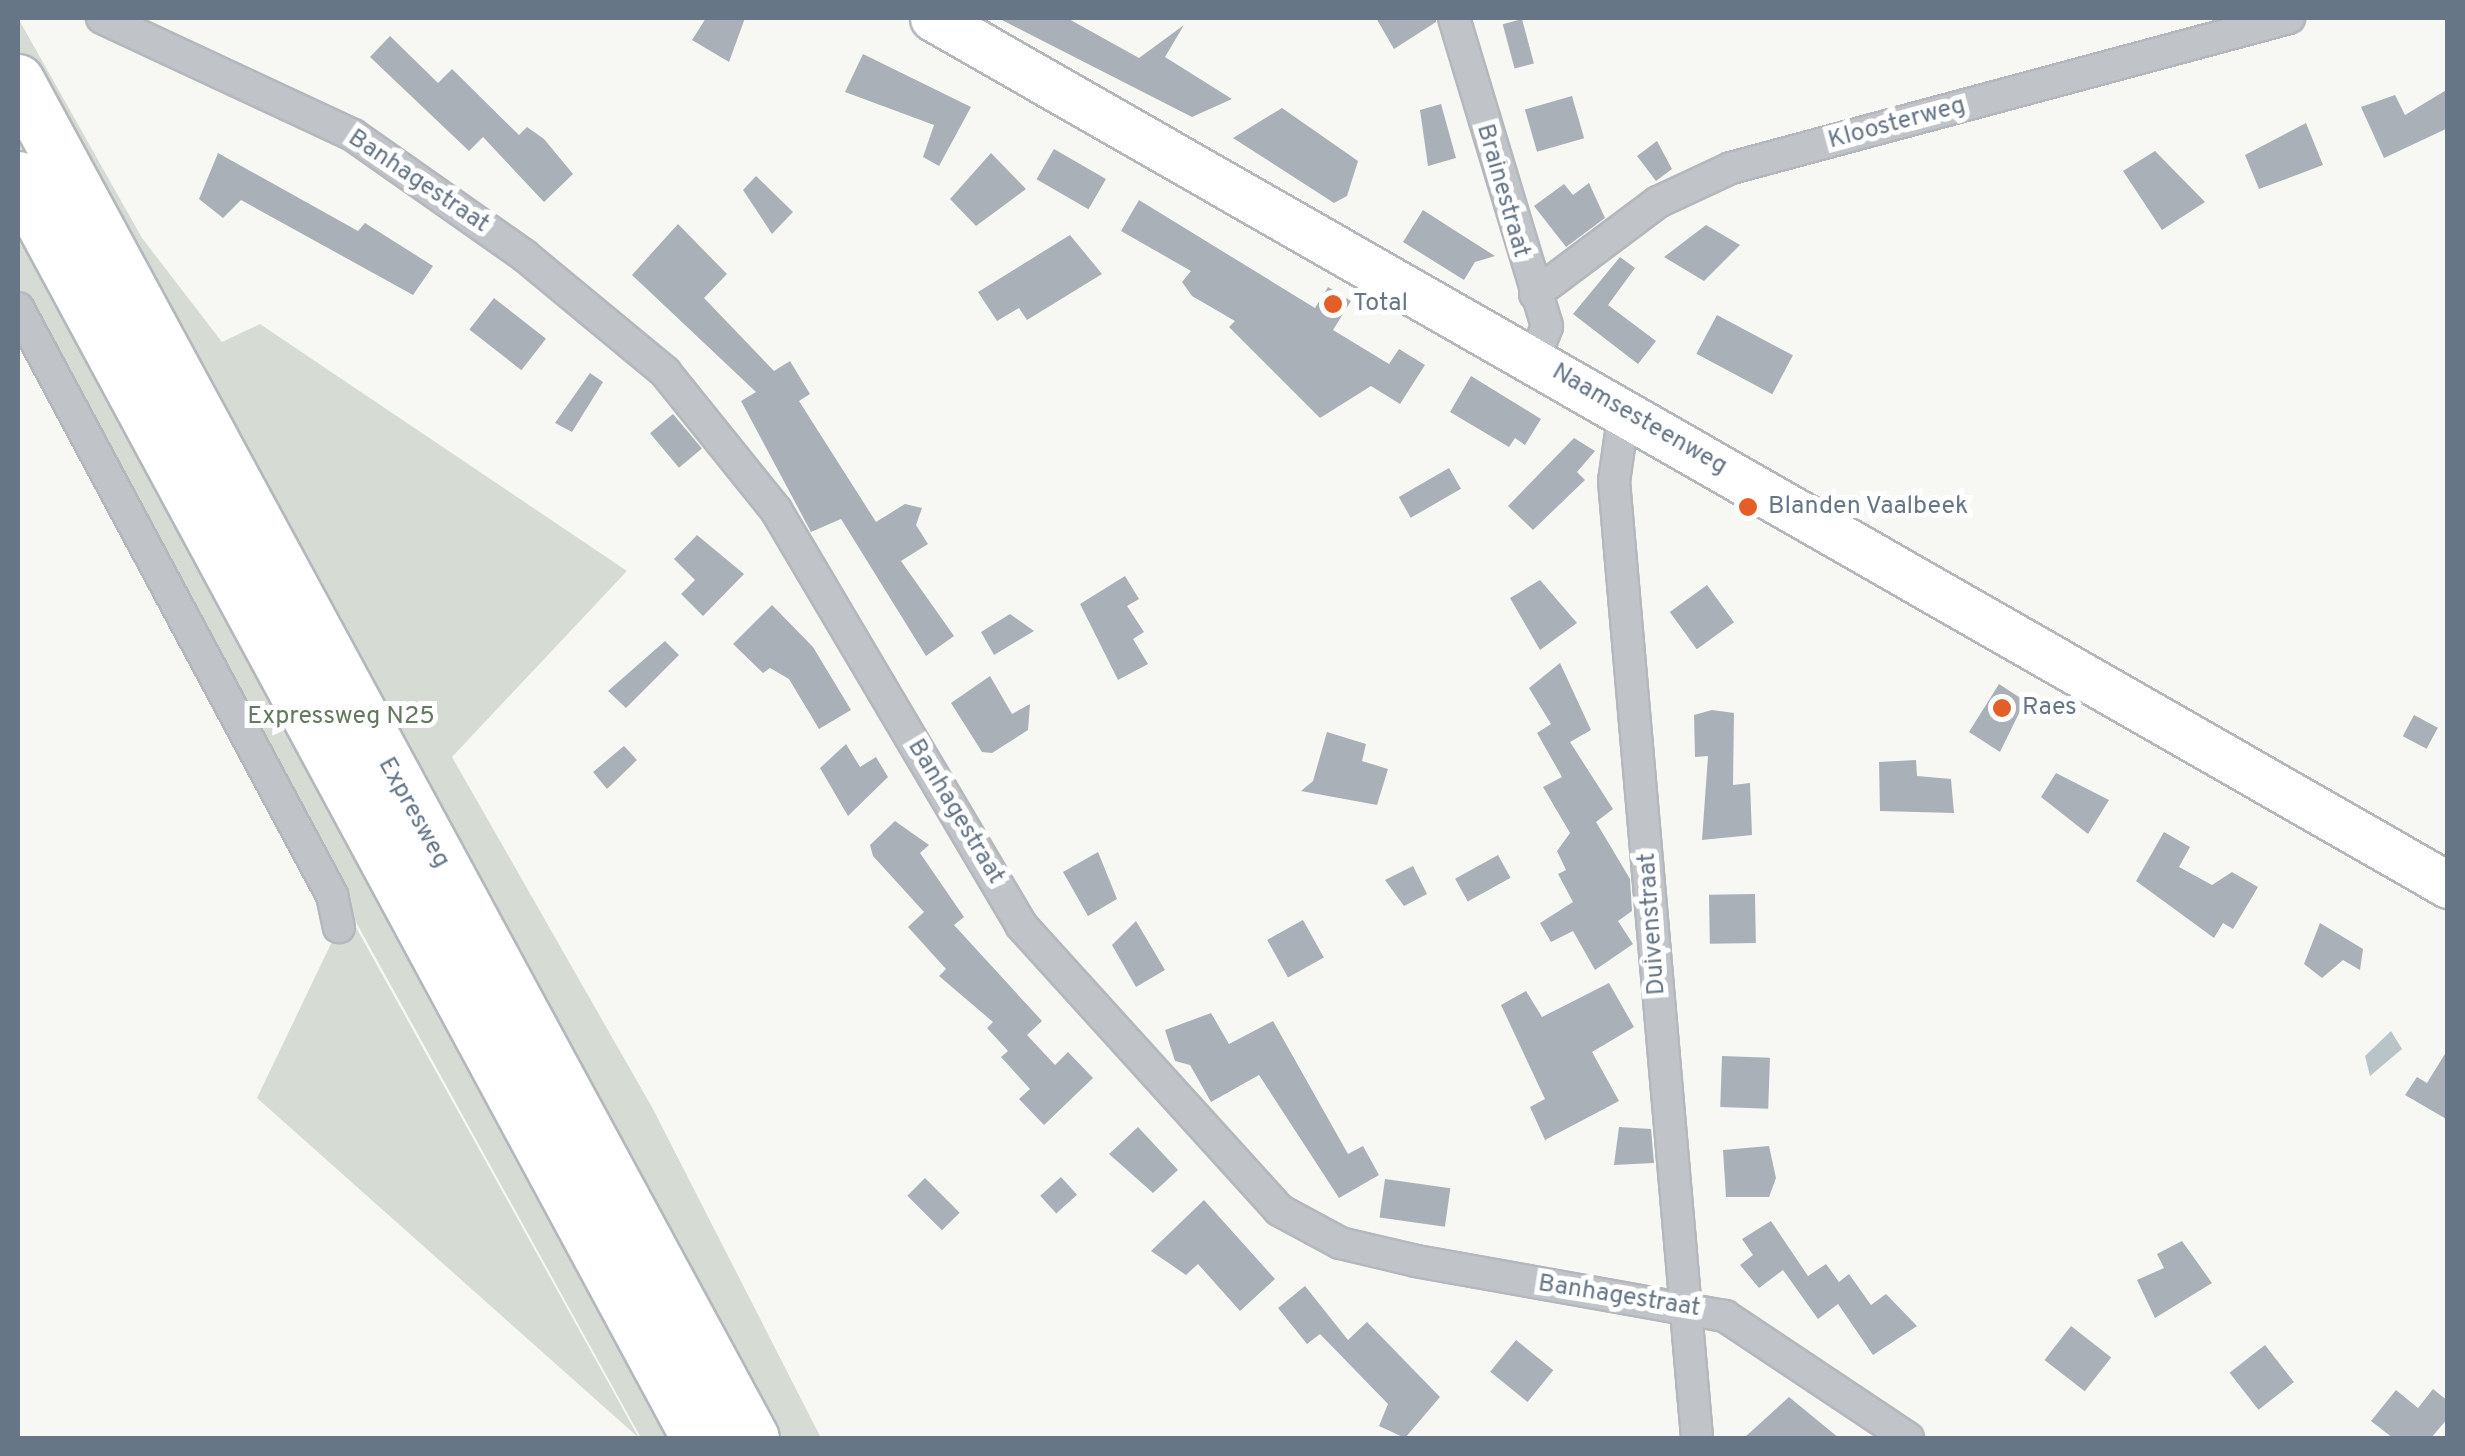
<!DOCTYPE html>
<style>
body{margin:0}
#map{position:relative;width:2465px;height:1456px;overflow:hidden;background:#f7f8f4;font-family:Overpass,sans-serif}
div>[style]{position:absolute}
.green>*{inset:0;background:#d6dcd4}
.water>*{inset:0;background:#b9c4c9}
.building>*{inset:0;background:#a9b0b7;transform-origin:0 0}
.roads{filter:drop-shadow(2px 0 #b4b8bd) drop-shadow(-2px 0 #b4b8bd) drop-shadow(0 2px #b4b8bd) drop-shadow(0 -2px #b4b8bd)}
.street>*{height:30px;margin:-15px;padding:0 15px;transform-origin:15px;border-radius:15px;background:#c0c4c9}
.primary>*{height:45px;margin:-22.5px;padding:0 22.5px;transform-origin:22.5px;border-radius:22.5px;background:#fff}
.highway>*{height:52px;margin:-26px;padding:0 26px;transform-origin:26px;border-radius:26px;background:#fff}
.dots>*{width:28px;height:28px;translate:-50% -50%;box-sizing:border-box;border:5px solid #fff;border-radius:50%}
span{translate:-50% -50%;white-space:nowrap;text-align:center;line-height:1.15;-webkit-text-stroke:10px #fff;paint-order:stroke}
.street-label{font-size:25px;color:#667686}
.poi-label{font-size:25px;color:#667686}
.left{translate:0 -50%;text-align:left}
.park-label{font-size:25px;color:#657861}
.frame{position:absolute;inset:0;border:20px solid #667686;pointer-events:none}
</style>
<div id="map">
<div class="green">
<div style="clip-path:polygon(18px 18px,142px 238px,222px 342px,260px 324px,627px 571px,452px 757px,653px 1109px,821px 1438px,641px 1438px,46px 361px,18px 345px)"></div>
<div style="clip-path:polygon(352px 920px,639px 1438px,257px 1098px,339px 927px)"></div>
</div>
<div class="water">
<div style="clip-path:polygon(2391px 1031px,2402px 1049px,2370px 1076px,2365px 1056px)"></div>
</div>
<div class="building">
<div style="clip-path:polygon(706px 18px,745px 18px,729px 62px,692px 40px)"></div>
<div style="clip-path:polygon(998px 18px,1067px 18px,1139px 58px,1184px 25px,1165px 57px,1232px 99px,1192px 117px)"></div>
<div style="clip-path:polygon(1376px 18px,1436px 18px,1436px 22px,1394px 49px)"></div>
<div style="left:1522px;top:19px;width:46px;height:20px;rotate:75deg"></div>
<div style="clip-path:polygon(390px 36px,438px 83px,452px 69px,519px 135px,527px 127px,544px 139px,573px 174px,544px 202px,483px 137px,469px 151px,370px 57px)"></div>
<div style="clip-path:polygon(863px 54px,971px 107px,939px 166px,923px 157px,934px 125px,845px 92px)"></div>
<div style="clip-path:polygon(2448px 89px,2448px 128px,2384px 158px,2361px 107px,2395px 95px,2405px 115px)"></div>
<div style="left:1572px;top:96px;width:44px;height:49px;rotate:74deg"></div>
<div style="clip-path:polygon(1441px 104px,1456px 158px,1428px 166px,1420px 110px)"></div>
<div style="clip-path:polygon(1282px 108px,1358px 161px,1347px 196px,1334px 203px,1233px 138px)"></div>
<div style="clip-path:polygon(2306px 123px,2323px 165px,2259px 189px,2245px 155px)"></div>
<div style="clip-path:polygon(1657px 141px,1672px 169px,1656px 181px,1637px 156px)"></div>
<div style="left:1054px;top:149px;width:60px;height:35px;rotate:30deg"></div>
<div style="clip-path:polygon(2155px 151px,2205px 202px,2162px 230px,2123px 171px)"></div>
<div style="clip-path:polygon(218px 153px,358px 231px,365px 223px,433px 266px,413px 295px,241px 200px,223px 218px,199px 199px)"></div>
<div style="clip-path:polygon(991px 153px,1026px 189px,976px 226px,950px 199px)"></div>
<div style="clip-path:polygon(756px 176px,793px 212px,772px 234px,743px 190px)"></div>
<div style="clip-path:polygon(1589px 183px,1605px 218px,1566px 247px,1534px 206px,1564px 184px,1573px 195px)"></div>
<div style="clip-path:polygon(1139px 200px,1315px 308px,1328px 287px,1351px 301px,1333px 330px,1389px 364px,1399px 349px,1425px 365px,1400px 404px,1371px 386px,1320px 418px,1229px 327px,1235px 321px,1192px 296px,1182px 282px,1191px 271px,1121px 231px)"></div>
<div style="clip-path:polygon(1423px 210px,1454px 230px,1495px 256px,1475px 262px,1464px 280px,1403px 242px)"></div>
<div style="clip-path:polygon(678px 224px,727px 274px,704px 298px,774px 371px,790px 361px,810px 394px,799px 401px,876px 522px,905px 504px,922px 508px,916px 525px,928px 544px,901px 561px,954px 636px,926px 656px,841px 519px,811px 532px,741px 401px,756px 392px,632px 275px)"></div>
<div style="clip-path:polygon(1706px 225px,1740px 245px,1704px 281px,1664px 257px)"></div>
<div style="clip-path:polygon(1070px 235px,1102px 274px,1027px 320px,1019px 308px,997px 321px,978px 292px)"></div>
<div style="clip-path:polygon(1620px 257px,1635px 268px,1608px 305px,1656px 341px,1638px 364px,1573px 314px)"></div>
<div style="left:494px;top:298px;width:66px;height:40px;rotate:38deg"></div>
<div style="left:1717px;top:315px;width:86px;height:44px;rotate:28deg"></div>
<div style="clip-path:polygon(590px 373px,603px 382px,572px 432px,555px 423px)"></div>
<div style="clip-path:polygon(1471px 376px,1541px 419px,1525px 445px,1515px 438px,1509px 447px,1450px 412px)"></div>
<div style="left:673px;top:414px;width:45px;height:30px;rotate:50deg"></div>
<div style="clip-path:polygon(1574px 438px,1595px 451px,1577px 472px,1585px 480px,1533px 530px,1508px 506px)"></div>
<div style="left:1449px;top:468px;width:24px;height:58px;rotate:60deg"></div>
<div style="clip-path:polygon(697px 535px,744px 574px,703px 616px,681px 594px,695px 580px,674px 559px)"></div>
<div style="clip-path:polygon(1125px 576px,1139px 599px,1127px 606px,1144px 632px,1133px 639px,1148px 664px,1118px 680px,1080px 604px)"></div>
<div style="clip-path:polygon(1540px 580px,1577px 623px,1540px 650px,1510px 598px)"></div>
<div style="left:1707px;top:585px;width:46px;height:46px;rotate:54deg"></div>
<div style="clip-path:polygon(772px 605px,813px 647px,851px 710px,819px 729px,789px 679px,770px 668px,763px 673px,733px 644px)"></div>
<div style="clip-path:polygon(1010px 614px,1034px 631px,994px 655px,981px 632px)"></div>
<div style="clip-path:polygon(665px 641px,679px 655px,626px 708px,608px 691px)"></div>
<div style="clip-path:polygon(1560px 663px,1591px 730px,1570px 742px,1613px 809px,1596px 822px,1630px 879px,1632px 911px,1618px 921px,1633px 944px,1595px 970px,1573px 931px,1551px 942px,1540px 923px,1573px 902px,1558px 874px,1566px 870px,1557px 851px,1570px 833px,1543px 787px,1562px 777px,1537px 733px,1551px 724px,1529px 688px)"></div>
<div style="clip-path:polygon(990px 676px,1012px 714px,1030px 704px,1028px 730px,992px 753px,982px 752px,951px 703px)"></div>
<div style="clip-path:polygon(1999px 684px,2025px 701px,2000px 752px,1969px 732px)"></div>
<div style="clip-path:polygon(1712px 710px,1734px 713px,1733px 785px,1750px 783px,1752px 835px,1702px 840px,1708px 756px,1695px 757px,1694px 715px)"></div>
<div style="left:2414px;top:715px;width:27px;height:24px;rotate:28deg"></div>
<div style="clip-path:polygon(1327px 732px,1366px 744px,1362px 761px,1388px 769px,1377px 805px,1301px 791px,1313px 781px)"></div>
<div style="clip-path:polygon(846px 744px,860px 767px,876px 757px,888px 777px,848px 816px,820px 768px)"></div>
<div style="clip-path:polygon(624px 746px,637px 760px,607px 789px,593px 772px)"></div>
<div style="clip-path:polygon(1916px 760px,1917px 776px,1951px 779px,1954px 813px,1880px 811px,1879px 762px)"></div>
<div style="clip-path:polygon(2056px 773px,2109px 800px,2088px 834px,2041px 797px)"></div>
<div style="clip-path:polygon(895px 821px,929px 845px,920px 853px,964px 917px,954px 925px,1042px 1021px,1027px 1035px,1055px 1065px,1068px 1052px,1093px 1078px,1044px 1125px,1019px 1099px,1030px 1089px,1001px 1057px,1008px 1051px,987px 1028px,993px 1022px,939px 976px,946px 969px,908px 927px,924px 912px,873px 856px,870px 845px)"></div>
<div style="clip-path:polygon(2164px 832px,2190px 847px,2179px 867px,2212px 885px,2232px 872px,2258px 887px,2233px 929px,2223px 923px,2214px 938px,2136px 881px)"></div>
<div style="clip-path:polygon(1098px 852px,1117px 899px,1088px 916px,1063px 872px)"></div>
<div style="left:1498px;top:855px;width:26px;height:49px;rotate:61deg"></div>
<div style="clip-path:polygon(1413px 866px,1427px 894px,1404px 906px,1385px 880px)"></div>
<div style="left:1755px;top:894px;width:49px;height:46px;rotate:89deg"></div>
<div style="left:1303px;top:920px;width:43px;height:41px;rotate:61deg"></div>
<div style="clip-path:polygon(1136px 921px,1165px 970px,1136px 987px,1112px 945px)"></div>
<div style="clip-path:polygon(2320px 923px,2363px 949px,2360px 970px,2343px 960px,2322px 978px,2304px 964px)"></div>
<div style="clip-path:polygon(1609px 983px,1634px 1027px,1592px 1052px,1619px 1101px,1545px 1140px,1530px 1107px,1545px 1099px,1501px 1005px,1526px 991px,1542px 1017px)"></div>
<div style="clip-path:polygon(1211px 1013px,1229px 1044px,1273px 1021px,1348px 1154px,1363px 1146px,1379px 1175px,1339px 1198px,1259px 1075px,1211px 1102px,1190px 1065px,1175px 1061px,1165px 1030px)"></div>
<div style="clip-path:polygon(2448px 1049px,2448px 1120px,2405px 1095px,2417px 1077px,2427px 1083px)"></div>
<div style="left:1722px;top:1056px;width:48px;height:51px;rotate:2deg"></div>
<div style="clip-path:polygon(1138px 1127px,1178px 1170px,1153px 1193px,1109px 1154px)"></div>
<div style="clip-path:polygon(1619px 1127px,1651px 1129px,1654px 1163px,1614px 1165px)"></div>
<div style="clip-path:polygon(1769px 1146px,1776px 1178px,1769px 1197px,1726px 1197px,1723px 1150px)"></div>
<div style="left:1061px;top:1177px;width:24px;height:28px;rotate:48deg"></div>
<div style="left:925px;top:1178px;width:49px;height:25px;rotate:45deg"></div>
<div style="left:1385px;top:1179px;width:66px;height:39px;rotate:8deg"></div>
<div style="clip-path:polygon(1204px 1200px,1275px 1279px,1240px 1311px,1198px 1264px,1186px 1275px,1151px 1251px)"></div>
<div style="clip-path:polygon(1771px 1221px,1808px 1276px,1826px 1264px,1839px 1282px,1849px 1274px,1871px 1305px,1886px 1294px,1917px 1326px,1873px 1355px,1838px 1304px,1818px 1319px,1783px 1270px,1759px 1288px,1740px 1265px,1753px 1255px,1742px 1239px)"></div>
<div style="clip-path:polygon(2182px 1241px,2212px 1283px,2155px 1318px,2137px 1280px,2164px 1268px,2157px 1254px)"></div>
<div style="clip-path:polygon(1305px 1286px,1348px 1340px,1367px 1322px,1440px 1397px,1405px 1438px,1379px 1426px,1388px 1404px,1320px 1334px,1307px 1344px,1278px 1308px)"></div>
<div style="left:2071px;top:1326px;width:51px;height:43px;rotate:38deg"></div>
<div style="left:1516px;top:1340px;width:48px;height:41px;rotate:39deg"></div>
<div style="left:2265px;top:1345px;width:47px;height:45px;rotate:52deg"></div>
<div style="clip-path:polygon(2433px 1389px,2448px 1401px,2448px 1418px,2431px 1438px,2393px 1438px,2371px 1421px,2396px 1390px,2418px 1408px)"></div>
<div style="clip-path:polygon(1789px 1397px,1839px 1438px,1744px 1438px)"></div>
</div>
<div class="roads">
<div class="street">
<div style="left:102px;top:18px;width:277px;rotate:25deg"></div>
<div style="left:353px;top:135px;width:210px;rotate:35.1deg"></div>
<div style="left:525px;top:256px;width:182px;rotate:39.6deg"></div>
<div style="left:665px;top:372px;width:177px;rotate:51.2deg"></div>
<div style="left:776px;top:510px;width:482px;rotate:59.4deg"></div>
<div style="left:1021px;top:925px;width:384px;rotate:47.8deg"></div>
<div style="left:1279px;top:1210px;width:69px;rotate:28.4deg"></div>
<div style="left:1340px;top:1243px;width:78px;rotate:13.3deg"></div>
<div style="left:1416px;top:1261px;width:314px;rotate:10.1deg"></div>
<div style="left:1725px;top:1316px;width:220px;rotate:33.7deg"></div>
<div style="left:1454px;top:18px;width:322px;rotate:73.2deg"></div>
<div style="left:1547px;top:326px;width:36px;rotate:111deg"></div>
<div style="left:1535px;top:294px;width:154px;rotate:-36.8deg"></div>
<div style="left:1658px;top:202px;width:81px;rotate:-25deg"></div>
<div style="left:1731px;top:168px;width:578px;rotate:-15.05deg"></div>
<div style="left:18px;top:308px;width:666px;rotate:61.86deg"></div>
<div style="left:332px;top:895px;width:33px;rotate:78deg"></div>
<div style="left:1624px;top:412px;width:70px;rotate:98.2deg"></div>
<div style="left:1614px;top:481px;width:961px;rotate:85.04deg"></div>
</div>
<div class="primary">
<div style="left:933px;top:18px;width:1746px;rotate:29.78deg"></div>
</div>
<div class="highway">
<div style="left:18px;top:81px;width:1543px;rotate:61.56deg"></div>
<div style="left:18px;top:178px;width:1432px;rotate:61.65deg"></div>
</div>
</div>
<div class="dots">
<div style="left:1333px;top:304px;background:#e45e28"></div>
<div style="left:1748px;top:507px;background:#e45e28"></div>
<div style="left:2002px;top:708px;background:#e45e28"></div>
</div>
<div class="street-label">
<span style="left:1897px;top:124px;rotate:-15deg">Kloosterweg</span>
<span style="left:418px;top:182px;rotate:34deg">Banhagestraat</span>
<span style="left:1502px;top:191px;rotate:74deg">Brainestraat</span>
<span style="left:1639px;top:420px;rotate:30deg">Naamsesteenweg</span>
<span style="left:955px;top:812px;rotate:59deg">Banhagestraat</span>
<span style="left:413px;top:813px;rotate:61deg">Expresweg</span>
<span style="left:1653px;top:924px;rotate:-94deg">Duivenstraat</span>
<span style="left:1619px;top:1297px;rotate:9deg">Banhagestraat</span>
</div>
<div class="poi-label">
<span class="left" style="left:1353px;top:304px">Total</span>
<span class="left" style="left:1768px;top:507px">Blanden Vaalbeek</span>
<span class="left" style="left:2022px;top:708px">Raes</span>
</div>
<div class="park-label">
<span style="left:341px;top:717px">Expressweg N25</span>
</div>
<div class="frame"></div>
</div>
